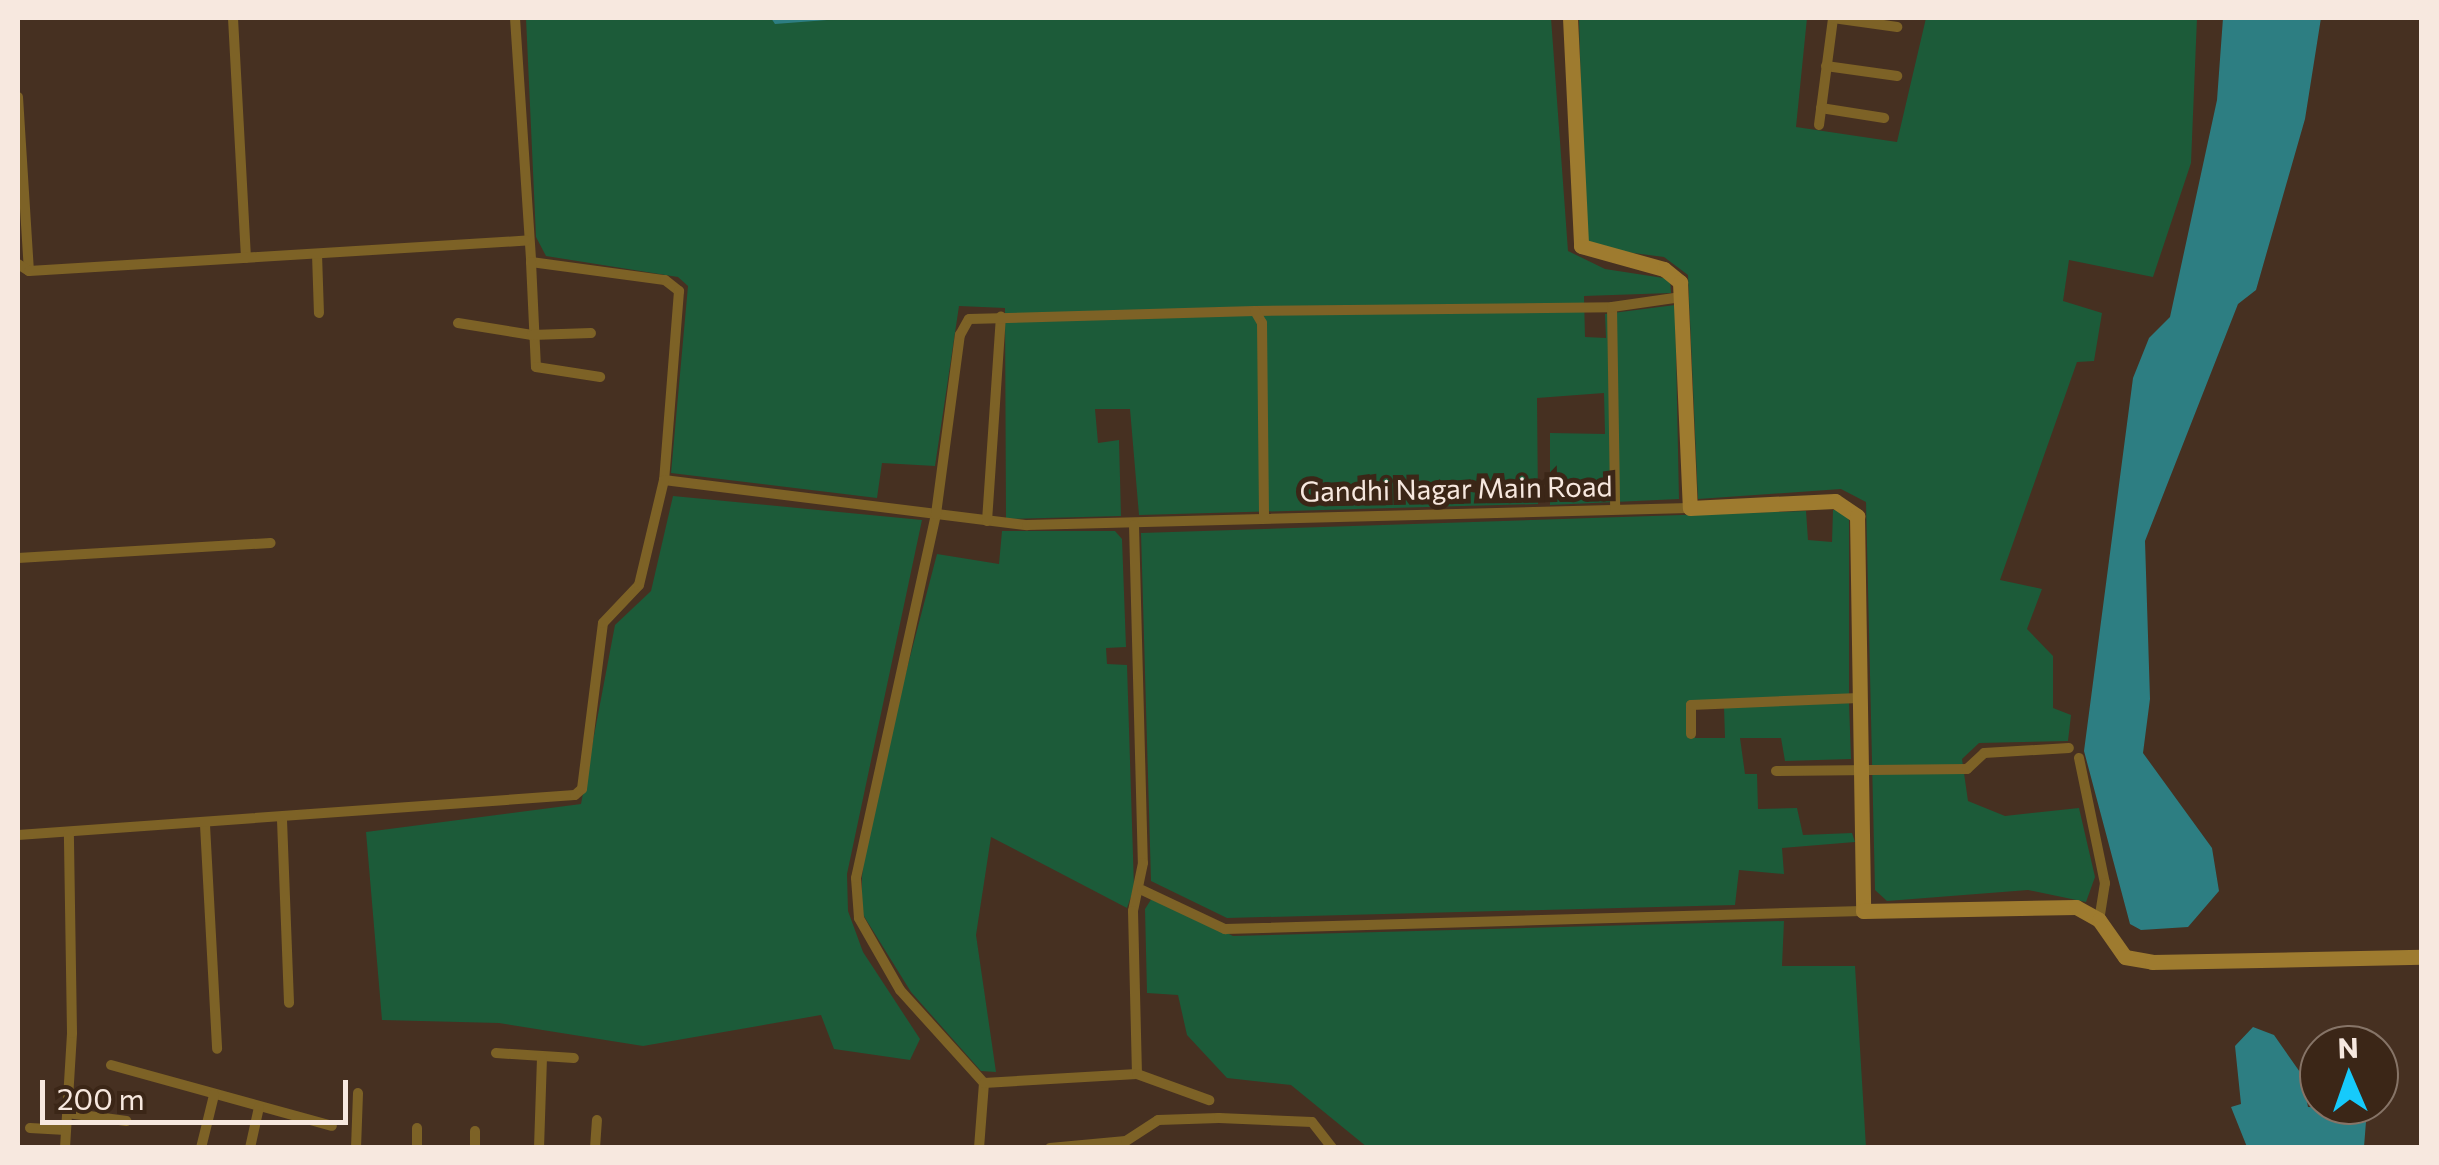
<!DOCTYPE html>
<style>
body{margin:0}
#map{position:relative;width:2439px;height:1165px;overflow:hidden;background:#463021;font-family:Commissioner,sans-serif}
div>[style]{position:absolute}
.green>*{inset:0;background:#1c5b39}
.water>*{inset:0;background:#2d7e82}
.street>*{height:10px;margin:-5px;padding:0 5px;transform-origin:5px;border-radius:5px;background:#7d6226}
.secondary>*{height:15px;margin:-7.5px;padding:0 7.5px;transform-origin:7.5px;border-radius:7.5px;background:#9e7b2f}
span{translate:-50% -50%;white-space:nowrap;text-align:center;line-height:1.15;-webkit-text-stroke:10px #3b2617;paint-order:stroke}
.street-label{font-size:28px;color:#f7e8df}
.frame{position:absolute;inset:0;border:20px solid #f7e8df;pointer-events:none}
.north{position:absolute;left:2299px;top:1025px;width:100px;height:100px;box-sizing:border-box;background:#3b2617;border:2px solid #867467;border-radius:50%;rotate:358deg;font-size:28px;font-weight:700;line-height:40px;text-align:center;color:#f7e8df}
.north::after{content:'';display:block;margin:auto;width:35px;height:45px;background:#16cafb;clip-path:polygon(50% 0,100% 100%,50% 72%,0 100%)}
.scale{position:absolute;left:40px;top:1080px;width:308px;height:45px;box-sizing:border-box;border:5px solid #f7e8df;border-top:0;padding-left:12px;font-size:30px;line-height:35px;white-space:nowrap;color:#f7e8df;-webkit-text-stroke:8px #3b2617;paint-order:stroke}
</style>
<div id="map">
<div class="green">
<div style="clip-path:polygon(526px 18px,1551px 18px,1568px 251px,1605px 269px,1670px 279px,1671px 293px,1584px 296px,1585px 337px,1606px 338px,1605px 314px,1675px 305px,1679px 499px,1550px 505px,1550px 433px,1605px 434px,1604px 393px,1537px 398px,1538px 504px,1139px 515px,1130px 409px,1095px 409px,1098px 443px,1119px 440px,1121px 516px,1006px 519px,1005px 308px,959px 306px,935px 466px,882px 463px,877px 498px,671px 473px,688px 286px,678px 277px,546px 256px,536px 237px)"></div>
<div style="clip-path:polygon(1579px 18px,1807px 18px,1796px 127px,1897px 142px,1926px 18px,2197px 18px,2191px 163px,2153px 277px,2069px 260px,2063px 301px,2102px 313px,2094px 361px,2077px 362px,2000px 580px,2042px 589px,2027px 629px,2053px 656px,2053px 708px,2071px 715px,2068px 741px,1979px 743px,1962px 759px,1968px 801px,2005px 816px,2079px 808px,2095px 877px,2086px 902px,2028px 890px,1887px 901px,1875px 890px,1866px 502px,1841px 489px,1698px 499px,1688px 275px,1664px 257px,1595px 248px,1585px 240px)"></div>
<div style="clip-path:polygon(673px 496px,922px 520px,847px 874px,848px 911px,863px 952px,920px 1039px,910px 1060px,834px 1049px,821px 1015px,643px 1046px,499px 1023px,382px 1020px,366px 832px,581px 804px,615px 625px,651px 591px)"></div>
<div style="clip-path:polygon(1833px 510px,1843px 510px,1849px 520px,1849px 695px,1695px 701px,1695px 738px,1725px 738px,1724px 707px,1849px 703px,1851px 759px,1785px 761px,1781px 738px,1740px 738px,1745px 774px,1757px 774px,1758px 809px,1797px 808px,1803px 835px,1852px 833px,1855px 842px,1782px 848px,1784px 874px,1739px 870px,1735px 905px,1227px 918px,1151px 881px,1141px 533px,1806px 511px,1808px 540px,1832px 542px)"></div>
<div style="clip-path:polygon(1002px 531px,1115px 531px,1122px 539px,1126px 647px,1106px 648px,1107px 664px,1127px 665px,1134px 888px,1127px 908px,991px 837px,976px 935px,996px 1072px,981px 1071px,911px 992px,862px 913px,862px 877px,868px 817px,937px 554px,999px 564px)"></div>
<div style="clip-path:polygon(1152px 898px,1233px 936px,1784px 921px,1782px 966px,1855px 966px,1866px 1147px,1367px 1147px,1291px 1085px,1227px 1078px,1187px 1035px,1178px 995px,1147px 993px,1145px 909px)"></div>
</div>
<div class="water">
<div style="clip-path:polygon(771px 18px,853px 18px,775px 24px)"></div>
<div style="clip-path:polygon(2223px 18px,2321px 18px,2305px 119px,2256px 290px,2238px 304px,2145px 541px,2150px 699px,2143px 753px,2212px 848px,2219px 891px,2188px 927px,2141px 930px,2130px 924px,2084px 751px,2133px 378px,2149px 338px,2170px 317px,2217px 100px)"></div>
<div style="clip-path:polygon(2253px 1027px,2274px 1035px,2302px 1075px,2308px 1107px,2367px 1109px,2364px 1147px,2247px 1147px,2231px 1107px,2241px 1104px,2235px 1046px)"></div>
</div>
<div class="street">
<div style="left:233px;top:18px;width:240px;rotate:86.9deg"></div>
<div style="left:515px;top:18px;width:245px;rotate:86.2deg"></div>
<div style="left:531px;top:262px;width:135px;rotate:7.7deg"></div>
<div style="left:665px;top:280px;width:18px;rotate:38deg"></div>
<div style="left:679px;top:291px;width:190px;rotate:94.5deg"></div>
<div style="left:664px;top:480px;width:366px;rotate:7.1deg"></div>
<div style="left:1027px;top:525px;width:663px;rotate:-1.47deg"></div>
<div style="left:1826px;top:66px;width:72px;rotate:8deg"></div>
<div style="left:18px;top:97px;width:174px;rotate:86.4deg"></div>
<div style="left:1821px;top:108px;width:64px;rotate:9deg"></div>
<div style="left:1819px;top:125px;width:108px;rotate:-82.5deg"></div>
<div style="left:1833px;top:18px;width:65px;rotate:8deg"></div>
<div style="left:317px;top:254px;width:59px;rotate:88.1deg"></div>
<div style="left:531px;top:262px;width:105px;rotate:87.3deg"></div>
<div style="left:536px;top:367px;width:65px;rotate:8.9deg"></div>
<div style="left:18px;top:264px;width:13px;rotate:32deg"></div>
<div style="left:29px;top:271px;width:498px;rotate:-3.5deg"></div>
<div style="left:1612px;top:307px;width:202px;rotate:89.1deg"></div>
<div style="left:1255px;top:311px;width:357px;rotate:-0.6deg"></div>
<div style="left:1612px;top:307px;width:70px;rotate:-8.2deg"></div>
<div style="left:458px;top:323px;width:75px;rotate:9.2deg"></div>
<div style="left:532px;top:335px;width:59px;rotate:-1.9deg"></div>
<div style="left:987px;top:521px;width:205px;rotate:-86.1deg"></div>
<div style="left:1134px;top:525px;width:338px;rotate:88.5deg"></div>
<div style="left:1143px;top:863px;width:49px;rotate:101.8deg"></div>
<div style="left:1133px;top:911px;width:163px;rotate:88.6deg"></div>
<div style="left:18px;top:558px;width:253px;rotate:-3.4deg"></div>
<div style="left:1691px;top:734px;width:29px;rotate:-90deg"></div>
<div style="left:1691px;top:705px;width:168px;rotate:-2.4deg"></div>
<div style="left:2079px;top:758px;width:128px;rotate:78.3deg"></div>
<div style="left:2105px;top:883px;width:37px;rotate:99deg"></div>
<div style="left:1776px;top:771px;width:191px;rotate:-0.6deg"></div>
<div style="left:1967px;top:769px;width:23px;rotate:-43deg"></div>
<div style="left:1984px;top:753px;width:85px;rotate:-3.4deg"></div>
<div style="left:282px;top:820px;width:183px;rotate:87.8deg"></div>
<div style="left:205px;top:825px;width:224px;rotate:86.9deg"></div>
<div style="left:18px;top:835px;width:558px;rotate:-4.11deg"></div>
<div style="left:575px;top:795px;width:9px;rotate:-41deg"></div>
<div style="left:582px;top:789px;width:167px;rotate:-82.8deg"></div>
<div style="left:603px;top:623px;width:52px;rotate:-46.5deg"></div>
<div style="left:639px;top:585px;width:108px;rotate:-76.6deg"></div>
<div style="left:1142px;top:890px;width:92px;rotate:25.2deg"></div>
<div style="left:1225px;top:929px;width:638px;rotate:-1.62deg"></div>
<div style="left:496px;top:1053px;width:78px;rotate:3.7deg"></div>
<div style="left:111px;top:1065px;width:229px;rotate:15.4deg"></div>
<div style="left:984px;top:1083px;width:125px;rotate:-132.1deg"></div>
<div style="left:900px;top:990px;width:83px;rotate:-119.7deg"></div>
<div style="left:859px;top:918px;width:40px;rotate:-94.3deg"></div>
<div style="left:856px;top:878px;width:373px;rotate:-77.6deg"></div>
<div style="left:936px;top:514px;width:181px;rotate:-82.4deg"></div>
<div style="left:960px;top:335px;width:18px;rotate:-61deg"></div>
<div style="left:969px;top:319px;width:286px;rotate:-1.6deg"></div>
<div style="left:1255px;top:311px;width:14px;rotate:60deg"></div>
<div style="left:1262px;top:323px;width:195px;rotate:89.4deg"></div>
<div style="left:67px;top:1113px;width:60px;rotate:7.7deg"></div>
<div style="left:30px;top:1128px;width:36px;rotate:3deg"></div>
<div style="left:65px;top:1148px;width:115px;rotate:-86.5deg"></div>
<div style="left:72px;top:1033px;width:200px;rotate:-90.9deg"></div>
<div style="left:201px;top:1148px;width:55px;rotate:-76.2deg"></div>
<div style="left:250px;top:1148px;width:42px;rotate:-77.6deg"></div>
<div style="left:356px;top:1148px;width:55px;rotate:-87.9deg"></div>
<div style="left:417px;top:1148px;width:20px;rotate:-90deg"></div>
<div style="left:475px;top:1148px;width:17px;rotate:-90deg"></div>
<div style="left:539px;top:1148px;width:91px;rotate:-88.1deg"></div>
<div style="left:595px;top:1148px;width:28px;rotate:-86deg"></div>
<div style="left:979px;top:1148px;width:65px;rotate:-85.6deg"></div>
<div style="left:984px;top:1083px;width:153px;rotate:-3.4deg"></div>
<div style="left:1137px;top:1074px;width:77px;rotate:19.9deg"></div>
<div style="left:1050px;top:1148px;width:76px;rotate:-5.3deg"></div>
<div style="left:1126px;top:1141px;width:38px;rotate:-33deg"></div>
<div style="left:1158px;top:1120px;width:61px;rotate:-1.9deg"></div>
<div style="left:1219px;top:1118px;width:93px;rotate:2.5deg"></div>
<div style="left:1312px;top:1122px;width:33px;rotate:52deg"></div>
</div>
<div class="secondary">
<div style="left:1570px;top:18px;width:228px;rotate:87.2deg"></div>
<div style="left:1581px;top:246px;width:86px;rotate:15.5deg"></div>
<div style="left:1664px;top:269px;width:21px;rotate:39deg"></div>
<div style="left:1680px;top:282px;width:226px;rotate:87.5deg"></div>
<div style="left:1690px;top:508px;width:145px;rotate:-2.8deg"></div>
<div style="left:1835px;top:501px;width:27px;rotate:34deg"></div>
<div style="left:1857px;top:516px;width:395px;rotate:89.1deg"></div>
<div style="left:1863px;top:911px;width:213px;rotate:-1.1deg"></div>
<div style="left:2076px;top:907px;width:26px;rotate:29deg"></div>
<div style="left:2099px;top:920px;width:45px;rotate:54.9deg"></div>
<div style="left:2125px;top:957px;width:27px;rotate:10deg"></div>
<div style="left:2152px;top:962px;width:270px;rotate:-1.1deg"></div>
</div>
<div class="street-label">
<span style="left:1456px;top:488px;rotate:-1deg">Gandhi Nagar Main Road</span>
</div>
<div class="frame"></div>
<div class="north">N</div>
<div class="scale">200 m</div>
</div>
